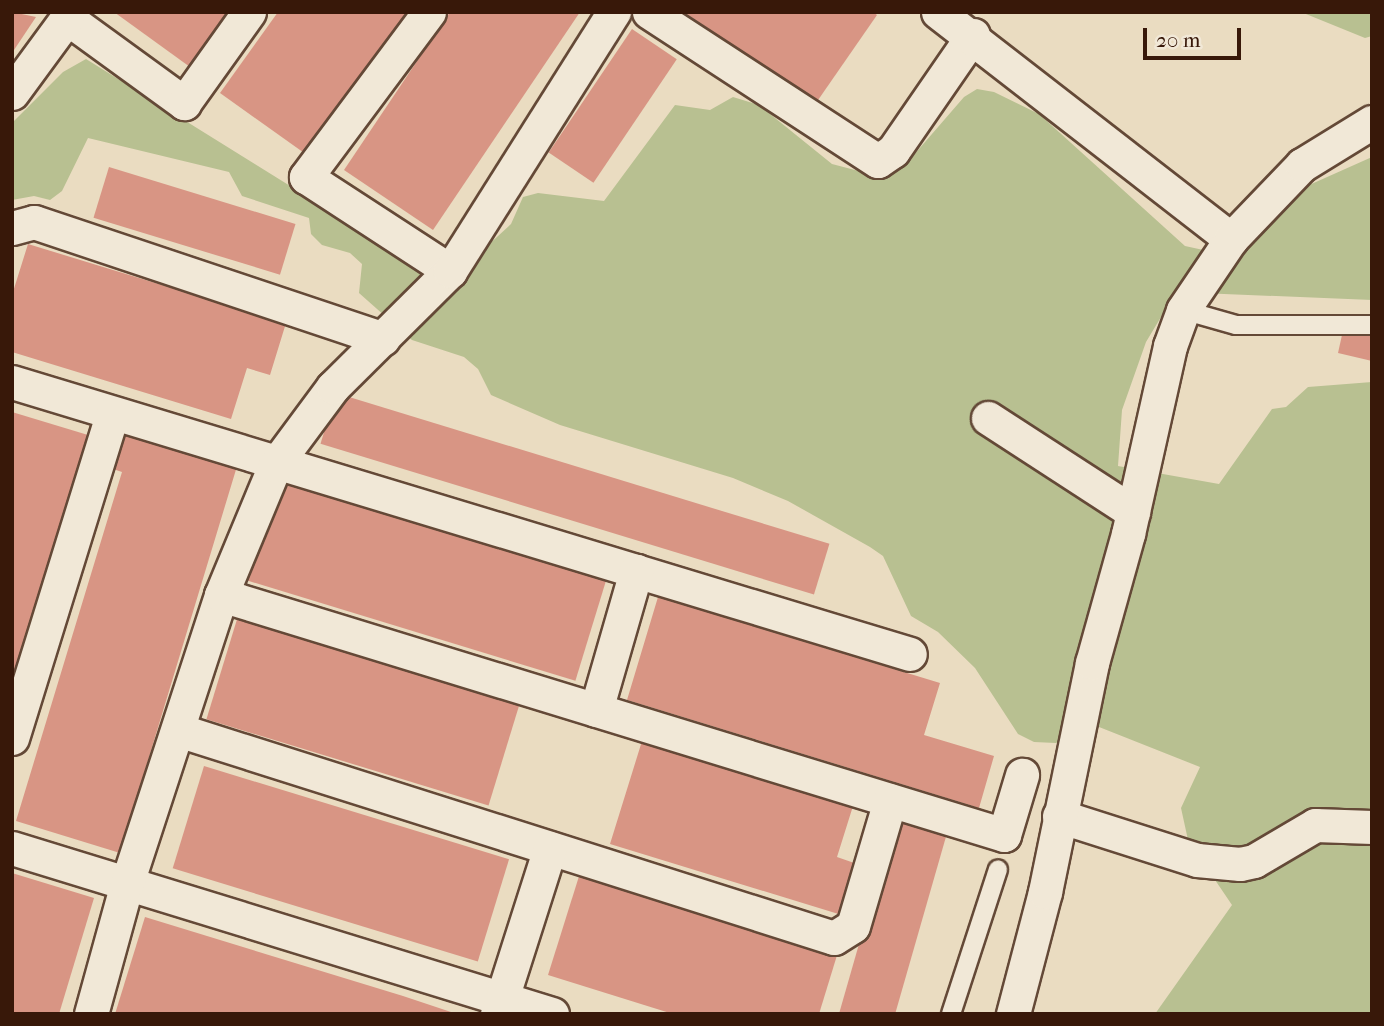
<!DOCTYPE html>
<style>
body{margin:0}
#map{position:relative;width:1384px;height:1026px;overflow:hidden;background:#eadcc1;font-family:"IM FELL French Canon",serif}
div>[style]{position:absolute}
.green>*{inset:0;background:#b8c091}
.building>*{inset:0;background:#d89584;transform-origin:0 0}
.roads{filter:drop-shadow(2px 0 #644937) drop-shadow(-2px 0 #644937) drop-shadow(0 2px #644937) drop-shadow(0 -2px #644937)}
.lane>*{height:18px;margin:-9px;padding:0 9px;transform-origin:9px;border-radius:9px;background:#f1e8d7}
.street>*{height:33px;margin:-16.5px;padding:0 16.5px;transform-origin:16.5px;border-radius:16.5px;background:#f1e8d7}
span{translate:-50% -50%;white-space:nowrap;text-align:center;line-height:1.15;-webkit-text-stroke:5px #f1e8d7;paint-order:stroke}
.frame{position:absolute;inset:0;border:14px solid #381809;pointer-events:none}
.scale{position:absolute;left:1143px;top:28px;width:98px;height:32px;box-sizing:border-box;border:4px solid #381809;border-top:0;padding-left:9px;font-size:21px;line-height:24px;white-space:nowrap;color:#381809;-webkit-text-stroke:5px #f1e8d7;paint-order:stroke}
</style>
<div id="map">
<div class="green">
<div style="clip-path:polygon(1301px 12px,1372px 12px,1372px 36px,1365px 38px)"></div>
<div style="clip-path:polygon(86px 59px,332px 212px,460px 271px,511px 224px,523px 197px,538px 193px,604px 201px,675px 105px,710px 110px,733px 97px,759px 105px,832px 164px,874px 175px,906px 164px,964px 97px,977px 89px,994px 92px,1039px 114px,1185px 246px,1231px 256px,1298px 190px,1372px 157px,1372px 300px,1176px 292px,1146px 342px,1122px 410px,1118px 466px,1219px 484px,1272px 409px,1286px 407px,1308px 387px,1372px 382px,1372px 1014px,1155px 1014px,1232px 905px,1188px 840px,1181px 808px,1200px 767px,1094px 725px,1056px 743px,1034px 742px,1018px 734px,975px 668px,938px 632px,911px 616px,883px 556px,870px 547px,788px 501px,733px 478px,560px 425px,491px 395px,478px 369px,464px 357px,412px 340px,359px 293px,362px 264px,350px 253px,322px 245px,311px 234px,309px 218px,242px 196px,229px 172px,88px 138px,62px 191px,50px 200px,34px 196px,12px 200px,12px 123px,63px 72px)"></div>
</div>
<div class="building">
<div style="clip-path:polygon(12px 12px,36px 17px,12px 53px)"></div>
<div style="clip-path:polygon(114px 12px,229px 12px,190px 67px)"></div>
<div style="clip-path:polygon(278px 12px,411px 12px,307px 155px,220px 93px)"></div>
<div style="clip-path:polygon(450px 12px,580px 12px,433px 230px,344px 170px)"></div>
<div style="clip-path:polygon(684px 12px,873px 12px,877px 15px,816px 103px)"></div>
<div style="left:632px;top:29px;width:54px;height:149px;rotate:34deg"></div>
<div style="left:109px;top:167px;width:195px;height:53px;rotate:17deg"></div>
<div style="clip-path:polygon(28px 244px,286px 323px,270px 375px,247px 368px,231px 419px,12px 352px,12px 295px)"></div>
<div style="clip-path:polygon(1344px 326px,1372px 333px,1372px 361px,1338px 353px)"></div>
<div style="left:336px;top:393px;width:516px;height:53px;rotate:17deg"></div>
<div style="clip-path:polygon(12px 412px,88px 435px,13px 684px,12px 684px)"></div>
<div style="clip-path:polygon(119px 427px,238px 463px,120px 853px,16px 821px,122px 472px,107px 467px)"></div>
<div style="left:278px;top:477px;width:344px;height:108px;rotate:17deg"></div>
<div style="clip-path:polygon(658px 597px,940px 683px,924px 735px,994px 756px,979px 808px,627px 700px)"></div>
<div style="left:238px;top:616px;width:295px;height:108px;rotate:17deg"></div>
<div style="clip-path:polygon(642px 741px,853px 806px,837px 857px,860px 865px,845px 916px,610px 844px)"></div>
<div style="left:204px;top:766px;width:319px;height:107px;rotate:17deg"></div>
<div style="left:896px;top:815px;width:54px;height:207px;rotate:16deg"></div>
<div style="clip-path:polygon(12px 873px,94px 898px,59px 1014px,12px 1014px)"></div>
<div style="clip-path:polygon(580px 873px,838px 952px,819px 1014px,673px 1014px,548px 975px)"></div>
<div style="clip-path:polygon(145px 917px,403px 996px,457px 1014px,115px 1014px)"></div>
</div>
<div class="roads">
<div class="lane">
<div style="left:1183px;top:310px;width:55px;rotate:15.8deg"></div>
<div style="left:1236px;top:325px;width:136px"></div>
<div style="left:951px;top:1014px;width:152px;rotate:-72deg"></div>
</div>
<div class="street">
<div style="left:71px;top:12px;width:7px;rotate:124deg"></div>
<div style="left:67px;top:18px;width:145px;rotate:36deg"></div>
<div style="left:184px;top:103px;width:112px;rotate:-54.5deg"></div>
<div style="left:429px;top:12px;width:206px;rotate:126.7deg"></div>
<div style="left:306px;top:177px;width:172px;rotate:33.1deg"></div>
<div style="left:649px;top:12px;width:273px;rotate:33.1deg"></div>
<div style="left:878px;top:161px;width:18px;rotate:-34deg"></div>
<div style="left:893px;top:151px;width:141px;rotate:-55.4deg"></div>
<div style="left:938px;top:12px;width:371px;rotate:37.8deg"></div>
<div style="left:12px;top:93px;width:93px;rotate:-53.7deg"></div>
<div style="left:12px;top:228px;width:23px;rotate:-15deg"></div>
<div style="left:34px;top:222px;width:368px;rotate:18.5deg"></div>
<div style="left:12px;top:382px;width:938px;rotate:16.85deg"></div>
<div style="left:988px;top:418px;width:173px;rotate:33deg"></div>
<div style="left:221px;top:595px;width:819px;rotate:17.04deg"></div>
<div style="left:1004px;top:835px;width:63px;rotate:-73.3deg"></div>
<div style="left:596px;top:710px;width:145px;rotate:-73.9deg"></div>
<div style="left:178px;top:730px;width:688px;rotate:17.59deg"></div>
<div style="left:834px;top:938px;width:22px;rotate:-32deg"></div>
<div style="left:853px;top:926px;width:131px;rotate:-73.6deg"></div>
<div style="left:12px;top:738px;width:339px;rotate:-72.8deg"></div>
<div style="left:1059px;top:816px;width:145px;rotate:17.7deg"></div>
<div style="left:1197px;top:860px;width:43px;rotate:5.3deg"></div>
<div style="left:1240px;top:864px;width:14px;rotate:-12deg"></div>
<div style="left:1254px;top:861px;width:71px;rotate:-30.5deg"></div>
<div style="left:1315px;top:825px;width:57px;rotate:2deg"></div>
<div style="left:12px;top:848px;width:565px;rotate:17.09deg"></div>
<div style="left:91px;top:1014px;width:136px;rotate:-74.6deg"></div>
<div style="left:127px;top:883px;width:303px;rotate:-71.9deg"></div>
<div style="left:221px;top:595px;width:141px;rotate:-67.4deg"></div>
<div style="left:275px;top:465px;width:97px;rotate:-53.4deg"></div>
<div style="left:333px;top:387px;width:165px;rotate:-44.8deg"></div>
<div style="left:450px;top:271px;width:307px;rotate:-57.7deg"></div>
<div style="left:497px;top:1014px;width:174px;rotate:-72.3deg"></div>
<div style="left:1013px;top:1014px;width:126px;rotate:-75.3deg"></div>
<div style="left:1045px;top:892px;width:234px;rotate:-78.4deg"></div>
<div style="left:1092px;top:663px;width:134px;rotate:-74.4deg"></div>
<div style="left:1128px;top:534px;width:193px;rotate:-77.4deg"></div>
<div style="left:1170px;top:346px;width:38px;rotate:-70deg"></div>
<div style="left:1183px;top:310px;width:86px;rotate:-55.9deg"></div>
<div style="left:1231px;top:239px;width:103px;rotate:-46.2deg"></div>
<div style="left:1302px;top:165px;width:82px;rotate:-31.6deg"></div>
</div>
</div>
<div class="frame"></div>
<div class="scale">20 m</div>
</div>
